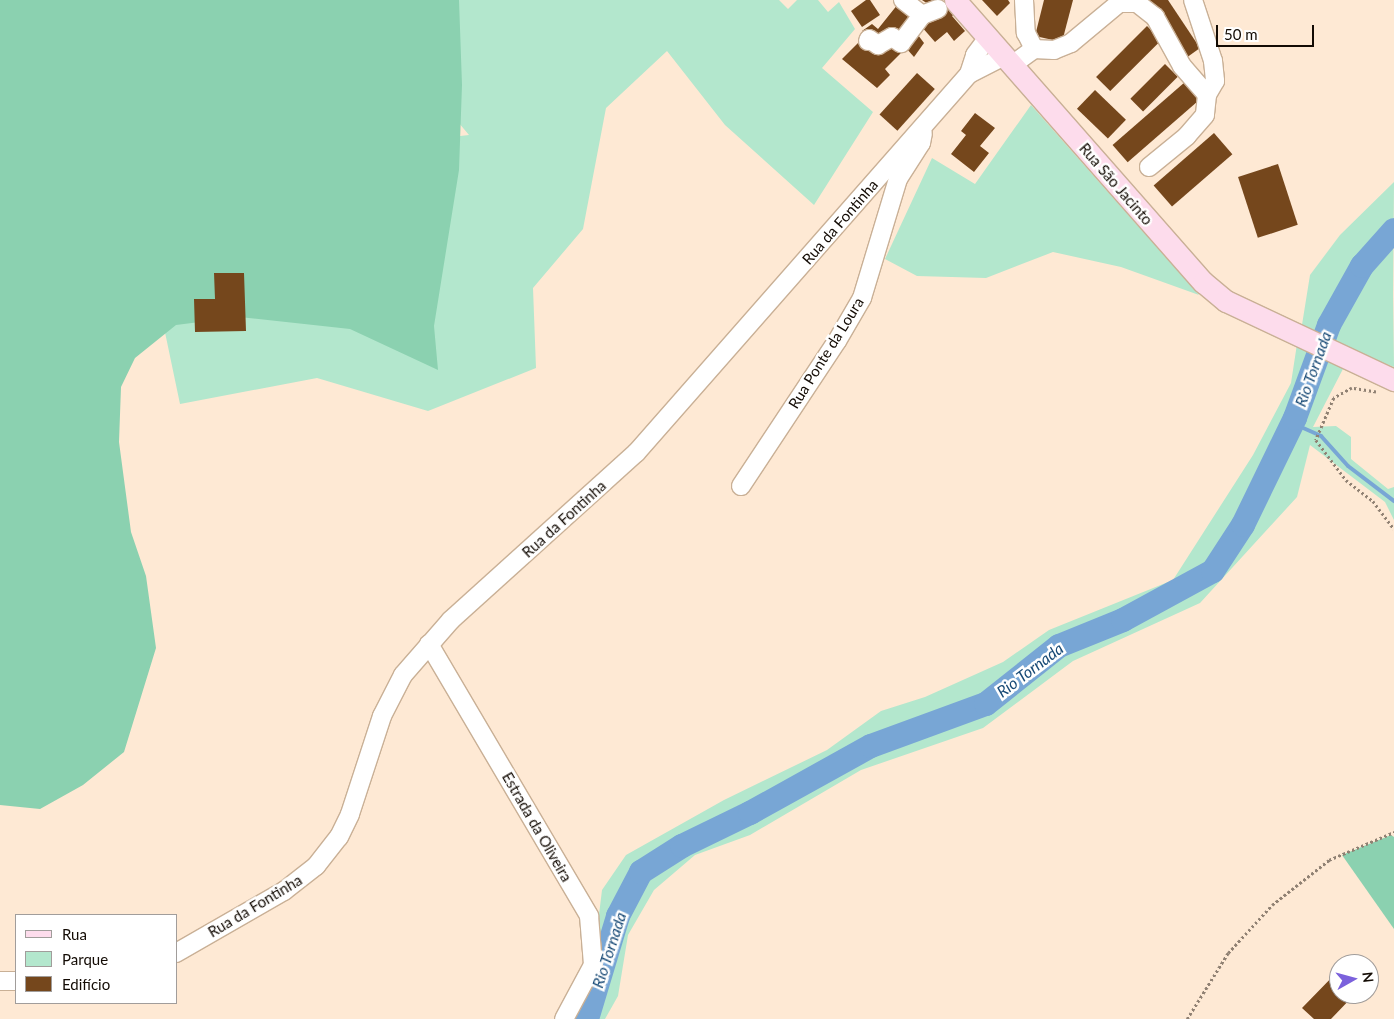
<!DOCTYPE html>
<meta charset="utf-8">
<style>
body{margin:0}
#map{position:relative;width:1394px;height:1019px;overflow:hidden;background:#fee9d4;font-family:Lato,sans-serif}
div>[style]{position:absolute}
.green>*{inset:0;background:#b3e7cd}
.forest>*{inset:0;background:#8bd1b0}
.stream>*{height:4px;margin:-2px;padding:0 2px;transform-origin:2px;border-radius:2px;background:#78a6d5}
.river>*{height:24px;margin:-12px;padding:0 12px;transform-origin:12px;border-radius:12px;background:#78a6d5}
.building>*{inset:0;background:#75471c;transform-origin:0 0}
.path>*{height:2.5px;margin-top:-1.25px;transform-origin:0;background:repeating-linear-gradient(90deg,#908173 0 2.5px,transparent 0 5px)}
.roads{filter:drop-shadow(1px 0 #c9b096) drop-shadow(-1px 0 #c9b096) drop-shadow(0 1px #c9b096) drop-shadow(0 -1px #c9b096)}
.minor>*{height:18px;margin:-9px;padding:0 9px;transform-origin:9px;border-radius:9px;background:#fff}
.major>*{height:21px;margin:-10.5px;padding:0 10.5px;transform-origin:10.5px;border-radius:10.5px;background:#fddcec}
span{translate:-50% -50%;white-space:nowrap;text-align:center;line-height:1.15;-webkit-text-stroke:5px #fff;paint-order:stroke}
.street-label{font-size:15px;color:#130b04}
.water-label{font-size:16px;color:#184a76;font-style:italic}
.legend{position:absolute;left:15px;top:914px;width:162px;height:90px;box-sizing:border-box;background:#fff;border:1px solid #a19d9b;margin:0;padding:6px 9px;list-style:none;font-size:15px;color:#130b04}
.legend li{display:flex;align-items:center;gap:10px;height:25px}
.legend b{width:25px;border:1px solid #a19d9b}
.north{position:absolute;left:1329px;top:954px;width:50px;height:50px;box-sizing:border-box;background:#fff;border:1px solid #a19d9b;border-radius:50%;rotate:83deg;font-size:14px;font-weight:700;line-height:20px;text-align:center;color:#130b04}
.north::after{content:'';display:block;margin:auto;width:18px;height:22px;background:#7b61dc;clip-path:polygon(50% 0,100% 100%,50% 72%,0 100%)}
.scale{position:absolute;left:1216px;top:25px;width:98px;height:22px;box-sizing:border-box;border:2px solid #130b04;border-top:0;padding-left:6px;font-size:15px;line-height:18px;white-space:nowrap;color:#130b04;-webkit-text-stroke:4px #fff;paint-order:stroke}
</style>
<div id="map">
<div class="green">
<div style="clip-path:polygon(377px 0,779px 0,788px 9px,797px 0,818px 0,828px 12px,839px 2px,855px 29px,822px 68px,873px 112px,814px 205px,725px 125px,667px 51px,606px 108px,583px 229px,533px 288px,536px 368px,428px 411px,317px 378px,180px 404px,153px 275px,144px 172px,469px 135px,400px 53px)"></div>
<div style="clip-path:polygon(1031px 105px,1199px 295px,1121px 267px,1053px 252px,986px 278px,917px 276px,885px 259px,932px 158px,975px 184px)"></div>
<div style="clip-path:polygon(1394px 182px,1393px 295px,1394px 367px,1301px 331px,1310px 275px,1340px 235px)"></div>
<div style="clip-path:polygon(1297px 344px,1344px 367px,1313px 427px,1336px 426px,1351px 437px,1351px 459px,1388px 489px,1394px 487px,1394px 520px,1385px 502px,1310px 445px,1297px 497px,1200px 603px,1073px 661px,983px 728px,861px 770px,750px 835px,695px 855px,654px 890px,628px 935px,618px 996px,605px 1019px,563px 1019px,597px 931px,602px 890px,626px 855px,724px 800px,827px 750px,881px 711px,925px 697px,1003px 662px,1049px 630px,1173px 580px,1253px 455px,1291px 383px)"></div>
</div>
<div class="forest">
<div style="clip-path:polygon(0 0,459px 0,462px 85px,459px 170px,434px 326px,438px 370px,350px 329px,239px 317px,176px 325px,135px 358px,121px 387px,119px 442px,131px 532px,146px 576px,156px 648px,124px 752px,83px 785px,40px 809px,0 805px)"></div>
<div style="clip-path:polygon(1391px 835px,1394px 837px,1394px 929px,1342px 855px)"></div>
</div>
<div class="stream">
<div style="left:1292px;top:423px;width:32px;rotate:24deg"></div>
<div style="left:1321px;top:436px;width:40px;rotate:48deg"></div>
<div style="left:1348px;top:466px;width:58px;rotate:37.3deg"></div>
</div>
<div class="river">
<div style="left:587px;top:1019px;width:108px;rotate:-73.2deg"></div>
<div style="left:618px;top:916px;width:50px;rotate:-62.4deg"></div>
<div style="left:641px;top:872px;width:49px;rotate:-32.4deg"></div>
<div style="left:682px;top:846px;width:76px;rotate:-25.9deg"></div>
<div style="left:750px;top:813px;width:138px;rotate:-29deg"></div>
<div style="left:871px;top:746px;width:122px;rotate:-20.1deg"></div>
<div style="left:986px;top:704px;width:93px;rotate:-38.5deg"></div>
<div style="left:1059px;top:646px;width:69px;rotate:-22.1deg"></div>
<div style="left:1123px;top:620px;width:102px;rotate:-28.6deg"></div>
<div style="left:1213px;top:571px;width:55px;rotate:-56.9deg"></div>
<div style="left:1243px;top:525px;width:119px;rotate:-64.1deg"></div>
<div style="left:1295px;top:418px;width:99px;rotate:-69.9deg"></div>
<div style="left:1329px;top:325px;width:68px;rotate:-60.8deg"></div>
<div style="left:1362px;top:266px;width:48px;rotate:-48.4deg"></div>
</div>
<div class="building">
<div style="clip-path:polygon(866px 0,870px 0,880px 15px,862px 27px,851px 11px)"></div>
<div style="clip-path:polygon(922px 0,943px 0,934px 8px)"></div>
<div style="clip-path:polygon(982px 0,1008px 0,1010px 3px,997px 16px)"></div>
<div style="clip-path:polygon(1044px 0,1073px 0,1062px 42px,1035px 36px)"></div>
<div style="clip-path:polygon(1148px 0,1168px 0,1200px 48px,1186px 58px)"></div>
<div style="clip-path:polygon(949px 2px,957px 12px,952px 16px,965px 31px,954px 41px,947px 32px,935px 42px,921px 26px)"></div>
<div style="clip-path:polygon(898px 4px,913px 17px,901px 33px,865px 37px,862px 31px,872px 24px,878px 29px)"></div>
<div style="left:1147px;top:26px;width:20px;height:72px;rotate:45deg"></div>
<div style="clip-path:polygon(915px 31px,924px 43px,914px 57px,906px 48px)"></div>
<div style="clip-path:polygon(863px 38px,889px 39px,902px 52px,885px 69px,890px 75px,877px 88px,842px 59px)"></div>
<div style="left:1165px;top:64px;width:18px;height:49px;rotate:45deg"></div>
<div style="left:917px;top:73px;width:24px;height:56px;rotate:42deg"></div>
<div style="left:1185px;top:82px;width:23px;height:96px;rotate:49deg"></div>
<div style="left:1095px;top:90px;width:43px;height:26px;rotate:44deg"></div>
<div style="clip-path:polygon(975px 113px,995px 128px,980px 146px,989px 153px,974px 172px,951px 154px,966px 135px,961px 131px)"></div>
<div style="left:1214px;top:133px;width:28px;height:80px;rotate:49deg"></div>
<div style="left:1278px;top:164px;width:64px;height:42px;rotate:72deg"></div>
<div style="clip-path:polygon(214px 273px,244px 273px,246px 331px,195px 332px,194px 299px,215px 299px)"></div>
<div style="clip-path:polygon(1352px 956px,1360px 964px,1344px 964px)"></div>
<div style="clip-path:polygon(1339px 970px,1339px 994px,1355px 994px,1331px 1019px,1314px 1019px,1302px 1008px)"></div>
</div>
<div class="path">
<div style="left:1376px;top:392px;width:24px;rotate:-171deg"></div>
<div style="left:1352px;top:388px;width:21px;rotate:151deg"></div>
<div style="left:1334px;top:398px;width:46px;rotate:113.2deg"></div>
<div style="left:1316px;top:440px;width:50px;rotate:53.1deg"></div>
<div style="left:1346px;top:480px;width:34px;rotate:38deg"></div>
<div style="left:1373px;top:501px;width:35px;rotate:53deg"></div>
<div style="left:1187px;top:1019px;width:78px;rotate:-58.2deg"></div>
<div style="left:1228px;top:953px;width:65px;rotate:-47.5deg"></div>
<div style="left:1272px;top:905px;width:73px;rotate:-38.3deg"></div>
<div style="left:1329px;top:860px;width:71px;rotate:-23.3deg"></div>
</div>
<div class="roads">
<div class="minor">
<div style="left:903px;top:0;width:24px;rotate:38deg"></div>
<div style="left:922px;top:15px;width:17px;rotate:-21deg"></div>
<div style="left:1024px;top:0;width:33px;rotate:87deg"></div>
<div style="left:1026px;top:33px;width:18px;rotate:63deg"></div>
<div style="left:1193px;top:0;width:64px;rotate:71.8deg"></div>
<div style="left:1213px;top:61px;width:20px;rotate:84deg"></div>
<div style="left:1215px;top:81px;width:16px;rotate:120deg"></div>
<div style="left:868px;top:41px;width:2px;rotate:-63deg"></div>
<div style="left:869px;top:39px;width:11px;rotate:34deg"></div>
<div style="left:878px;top:45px;width:16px;rotate:-30deg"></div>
<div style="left:892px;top:37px;width:11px;rotate:34deg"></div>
<div style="left:901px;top:43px;width:35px;rotate:-53deg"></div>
<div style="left:1012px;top:65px;width:27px;rotate:-36deg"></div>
<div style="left:1034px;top:49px;width:20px;rotate:3deg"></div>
<div style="left:1054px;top:50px;width:18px;rotate:-22deg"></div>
<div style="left:1071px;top:43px;width:62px;rotate:-39.8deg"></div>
<div style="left:1119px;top:3px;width:18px"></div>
<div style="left:1137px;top:3px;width:23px;rotate:38deg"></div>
<div style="left:1155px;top:17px;width:56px;rotate:61.1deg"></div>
<div style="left:1182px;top:66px;width:38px;rotate:49deg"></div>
<div style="left:1207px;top:95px;width:20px;rotate:96deg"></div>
<div style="left:1205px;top:115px;width:28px;rotate:131deg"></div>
<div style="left:1187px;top:136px;width:49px;rotate:140.8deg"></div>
<div style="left:969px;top:74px;width:39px;rotate:-27deg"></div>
<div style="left:741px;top:486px;width:174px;rotate:-56.5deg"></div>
<div style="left:837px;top:341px;width:50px;rotate:-59.8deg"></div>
<div style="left:862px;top:298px;width:124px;rotate:-73.2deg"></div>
<div style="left:898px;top:179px;width:43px;rotate:-57.4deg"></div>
<div style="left:921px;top:143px;width:10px;rotate:-79deg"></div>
<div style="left:429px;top:644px;width:316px;rotate:59.5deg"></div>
<div style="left:589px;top:916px;width:49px;rotate:85.3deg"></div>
<div style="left:593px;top:965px;width:61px;rotate:118.2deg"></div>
<div style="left:176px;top:953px;width:125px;rotate:-29.9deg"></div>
<div style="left:284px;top:891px;width:41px;rotate:-38deg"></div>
<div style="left:316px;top:866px;width:37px;rotate:-52deg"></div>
<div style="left:339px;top:837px;width:25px;rotate:-64deg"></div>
<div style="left:350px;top:814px;width:103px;rotate:-71.9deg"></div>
<div style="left:382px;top:716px;width:46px;rotate:-62.9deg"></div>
<div style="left:403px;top:675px;width:73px;rotate:-48.9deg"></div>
<div style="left:451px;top:620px;width:249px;rotate:-42.1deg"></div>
<div style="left:636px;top:453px;width:505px;rotate:-48.7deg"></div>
<div style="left:969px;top:74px;width:20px;rotate:-72deg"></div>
<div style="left:975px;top:55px;width:21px;rotate:-53deg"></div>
<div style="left:0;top:981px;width:16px"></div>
</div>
<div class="major">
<div style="left:955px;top:0;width:376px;rotate:48.7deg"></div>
<div style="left:1203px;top:282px;width:30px;rotate:40deg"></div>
<div style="left:1226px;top:301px;width:186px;rotate:25.2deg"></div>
</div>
</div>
<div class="street-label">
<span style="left:1116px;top:184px;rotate:49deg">Rua São Jacinto</span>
<span style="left:840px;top:222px;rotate:-49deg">Rua da Fontinha</span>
<span style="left:826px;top:353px;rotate:-58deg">Rua Ponte da Loura</span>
<span style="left:564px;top:519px;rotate:-42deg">Rua da Fontinha</span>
<span style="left:537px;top:827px;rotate:60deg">Estrada da Oliveira</span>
<span style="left:255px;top:906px;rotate:-31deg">Rua da Fontinha</span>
</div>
<div class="water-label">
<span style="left:1313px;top:369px;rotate:-70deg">Rio Tornada</span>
<span style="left:1030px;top:670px;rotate:-37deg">Rio Tornada</span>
<span style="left:609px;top:950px;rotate:-72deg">Rio Tornada</span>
</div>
<ul class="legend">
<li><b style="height:6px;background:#fddcec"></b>Rua</li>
<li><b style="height:14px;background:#b3e7cd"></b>Parque</li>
<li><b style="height:14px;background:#75471c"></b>Edifício</li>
</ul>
<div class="north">N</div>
<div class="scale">50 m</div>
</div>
